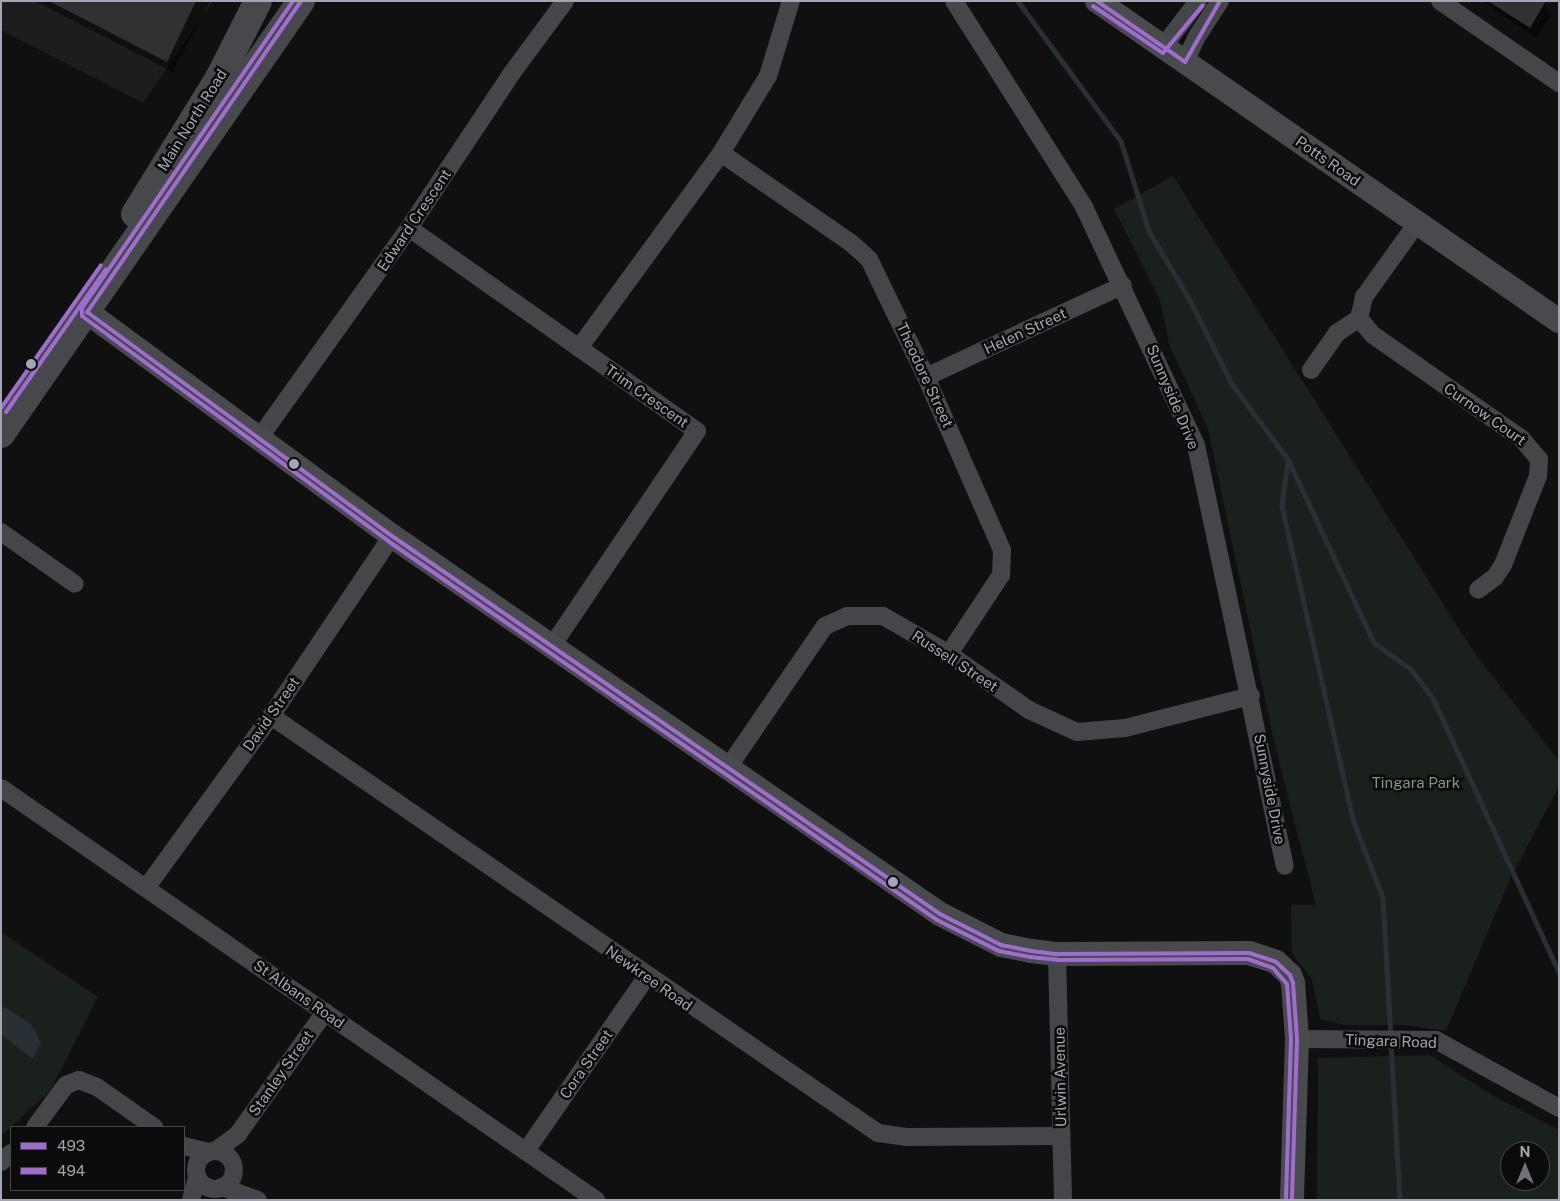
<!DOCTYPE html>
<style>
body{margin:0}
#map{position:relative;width:1560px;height:1201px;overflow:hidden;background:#101011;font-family:"Public Sans",sans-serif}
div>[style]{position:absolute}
.built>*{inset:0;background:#1d1d1f}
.green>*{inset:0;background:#1a201b}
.water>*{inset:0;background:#282f35}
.shadow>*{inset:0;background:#0007}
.stream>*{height:4.5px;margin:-2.25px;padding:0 2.25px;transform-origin:2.25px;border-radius:2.25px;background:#282f35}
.building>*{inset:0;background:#313133}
.street>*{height:18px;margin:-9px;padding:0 9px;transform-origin:9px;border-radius:9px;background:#454649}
.street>.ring{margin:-9px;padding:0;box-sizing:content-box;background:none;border:18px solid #454649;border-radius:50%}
.secondary>*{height:24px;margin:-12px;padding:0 12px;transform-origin:12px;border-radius:12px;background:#494a4d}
.primary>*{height:28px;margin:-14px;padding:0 14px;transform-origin:14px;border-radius:14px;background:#47484b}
.bus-1>*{height:4px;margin:-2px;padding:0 2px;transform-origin:2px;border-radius:2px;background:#9f6dd0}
.bus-2>*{height:4px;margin:-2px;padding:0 2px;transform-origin:2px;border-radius:2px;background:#9f6dd0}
.dots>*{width:14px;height:14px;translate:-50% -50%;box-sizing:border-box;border:2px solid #0b0b0c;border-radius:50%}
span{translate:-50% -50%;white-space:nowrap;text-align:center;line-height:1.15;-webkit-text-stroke:5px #0b0b0c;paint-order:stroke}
.street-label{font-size:15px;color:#a1a6b1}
.park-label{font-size:15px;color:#789c7a}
.frame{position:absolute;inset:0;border:2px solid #a1a6b1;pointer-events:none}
.legend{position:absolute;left:10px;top:1126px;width:175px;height:65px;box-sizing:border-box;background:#0b0b0c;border:1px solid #47494e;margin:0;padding:6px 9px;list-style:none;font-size:15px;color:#a1a6b1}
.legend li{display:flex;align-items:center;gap:10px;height:25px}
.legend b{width:25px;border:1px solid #47494e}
.north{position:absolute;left:1500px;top:1141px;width:50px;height:50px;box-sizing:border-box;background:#0b0b0c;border:1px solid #47494e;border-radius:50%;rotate:0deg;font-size:14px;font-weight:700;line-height:20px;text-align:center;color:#a1a6b1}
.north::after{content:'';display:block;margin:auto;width:18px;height:22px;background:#6e7279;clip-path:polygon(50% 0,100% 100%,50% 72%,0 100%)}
</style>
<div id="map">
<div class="built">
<div style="clip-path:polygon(1px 1px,213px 1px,143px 103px,1px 30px)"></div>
</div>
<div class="green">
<div style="clip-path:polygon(200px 1px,212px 1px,167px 64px)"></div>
<div style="clip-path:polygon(1173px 176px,1473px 651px,1559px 761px,1559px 786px,1510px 879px,1446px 1031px,1404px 1025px,1345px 1025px,1320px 1019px,1312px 980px,1292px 953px,1291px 905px,1316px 905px,1275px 746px,1208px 429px,1169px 344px,1160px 300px,1114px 209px)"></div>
<div style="clip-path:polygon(1px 932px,98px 997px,50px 1091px,1px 1136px)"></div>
<div style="clip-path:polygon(evenodd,1430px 1055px,1492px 1095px,1559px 1130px,1559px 1200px,1317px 1200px,1318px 1058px,1430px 1055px,1510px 1151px,1540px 1151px,1540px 1181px,1510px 1181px,1510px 1151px)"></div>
</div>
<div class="water">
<div style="clip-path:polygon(1px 1005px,31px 1024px,41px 1043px,32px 1059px,1px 1034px)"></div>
</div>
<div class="shadow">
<div style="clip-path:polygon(35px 1px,210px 1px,173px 72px)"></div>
<div style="clip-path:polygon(1483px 1px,1544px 1px,1550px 17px,1536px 38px)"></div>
</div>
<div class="stream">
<div style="left:1018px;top:1px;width:174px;rotate:53.7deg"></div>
<div style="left:1121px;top:141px;width:94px;rotate:72.7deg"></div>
<div style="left:1149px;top:231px;width:82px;rotate:59.4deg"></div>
<div style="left:1191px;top:302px;width:92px;rotate:63.4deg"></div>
<div style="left:1232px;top:384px;width:94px;rotate:53.3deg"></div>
<div style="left:1288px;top:459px;width:203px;rotate:64.9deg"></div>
<div style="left:1374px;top:643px;width:45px;rotate:35.1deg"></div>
<div style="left:1411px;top:669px;width:36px;rotate:53deg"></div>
<div style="left:1433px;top:698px;width:302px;rotate:65.3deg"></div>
<div style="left:1288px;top:461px;width:45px;rotate:97.6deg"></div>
<div style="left:1282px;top:506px;width:324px;rotate:77.2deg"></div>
<div style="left:1354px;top:822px;width:81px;rotate:69.1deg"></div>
<div style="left:1383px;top:898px;width:139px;rotate:86.7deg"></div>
<div style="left:1391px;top:1044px;width:156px;rotate:86.7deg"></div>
</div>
<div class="building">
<div style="clip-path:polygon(49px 1px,196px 1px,167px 62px)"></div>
<div style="clip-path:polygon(1488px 1px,1546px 1px,1530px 28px)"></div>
</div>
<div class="street">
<div style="left:954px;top:1px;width:244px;rotate:57.7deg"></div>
<div style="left:1084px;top:207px;width:263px;rotate:64.8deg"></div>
<div style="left:1196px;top:445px;width:430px;rotate:78.1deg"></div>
<div style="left:1440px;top:1px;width:145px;rotate:34.6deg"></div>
<div style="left:1163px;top:47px;width:58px;rotate:-52.7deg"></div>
<div style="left:1185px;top:62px;width:26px;rotate:-65deg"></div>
<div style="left:1196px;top:38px;width:44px;rotate:-57deg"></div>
<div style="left:721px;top:153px;width:158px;rotate:34.7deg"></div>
<div style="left:851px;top:243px;width:24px;rotate:42deg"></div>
<div style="left:869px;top:259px;width:131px;rotate:64.2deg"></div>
<div style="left:926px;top:377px;width:189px;rotate:66.3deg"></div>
<div style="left:1002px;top:550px;width:25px;rotate:92deg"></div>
<div style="left:1001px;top:575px;width:95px;rotate:123.4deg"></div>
<div style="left:1417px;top:223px;width:91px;rotate:125.6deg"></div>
<div style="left:1364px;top:297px;width:22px;rotate:103deg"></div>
<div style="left:1359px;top:318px;width:22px;rotate:51deg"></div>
<div style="left:1373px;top:335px;width:182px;rotate:34.9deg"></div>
<div style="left:1522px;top:439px;width:26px;rotate:50deg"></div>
<div style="left:1539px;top:459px;width:17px;rotate:93deg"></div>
<div style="left:1538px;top:476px;width:96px;rotate:111.5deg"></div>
<div style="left:1503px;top:565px;width:14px;rotate:124deg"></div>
<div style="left:1495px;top:577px;width:21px;rotate:143deg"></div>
<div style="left:409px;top:228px;width:352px;rotate:35.2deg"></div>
<div style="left:697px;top:431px;width:259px;rotate:124deg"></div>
<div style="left:579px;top:348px;width:241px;rotate:-53.9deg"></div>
<div style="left:721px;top:153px;width:90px;rotate:-58.6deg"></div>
<div style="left:768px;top:76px;width:78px;rotate:-73deg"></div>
<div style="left:1311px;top:370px;width:45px;rotate:-54.9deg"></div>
<div style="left:1337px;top:333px;width:27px;rotate:-34deg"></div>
<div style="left:926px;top:377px;width:217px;rotate:-25deg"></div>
<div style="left:260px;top:437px;width:257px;rotate:-54.5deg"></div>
<div style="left:409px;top:228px;width:186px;rotate:-56.4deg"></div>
<div style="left:512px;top:73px;width:89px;rotate:-53.6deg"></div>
<div style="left:1px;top:532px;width:90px;rotate:35.1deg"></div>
<div style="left:271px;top:716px;width:736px;rotate:34.49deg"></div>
<div style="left:878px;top:1133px;width:28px;rotate:8deg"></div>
<div style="left:906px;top:1137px;width:155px;rotate:-0.4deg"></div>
<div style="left:727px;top:769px;width:173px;rotate:-55.6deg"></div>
<div style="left:825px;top:626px;width:24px;rotate:-24deg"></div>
<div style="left:847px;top:616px;width:36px"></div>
<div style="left:883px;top:616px;width:76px;rotate:29.9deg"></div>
<div style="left:949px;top:654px;width:98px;rotate:35deg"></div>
<div style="left:1029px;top:710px;width:53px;rotate:24.6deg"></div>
<div style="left:1077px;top:732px;width:48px;rotate:-4.8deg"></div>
<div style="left:1125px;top:728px;width:130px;rotate:-14.3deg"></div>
<div style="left:1px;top:788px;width:724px;rotate:34.7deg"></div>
<div style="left:146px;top:888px;width:213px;rotate:-54deg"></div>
<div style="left:271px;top:716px;width:217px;rotate:-56.1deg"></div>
<div style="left:1057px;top:954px;width:246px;rotate:88.6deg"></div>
<div style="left:1297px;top:1039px;width:139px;rotate:0.4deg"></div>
<div style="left:1436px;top:1040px;width:141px;rotate:28.9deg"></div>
<div style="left:35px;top:1127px;width:52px;rotate:-53.6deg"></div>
<div style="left:66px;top:1085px;width:14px;rotate:-21deg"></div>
<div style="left:79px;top:1080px;width:19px;rotate:21deg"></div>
<div style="left:97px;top:1087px;width:70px;rotate:35.1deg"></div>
<div style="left:184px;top:1146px;width:25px;rotate:14deg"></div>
<div style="left:215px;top:1151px;width:29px;rotate:-36deg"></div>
<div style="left:238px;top:1134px;width:150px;rotate:-54.5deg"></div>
<div style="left:526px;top:1151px;width:213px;rotate:-55.3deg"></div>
<div class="ring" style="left:196px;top:1151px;width:20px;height:20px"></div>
<div style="left:1px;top:1162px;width:13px;rotate:-42deg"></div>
<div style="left:222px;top:1187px;width:38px;rotate:20deg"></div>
<div style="left:191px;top:1200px;width:24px;rotate:-75deg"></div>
</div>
<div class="secondary">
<div style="left:1097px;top:1px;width:562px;rotate:34.71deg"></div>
<div style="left:87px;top:312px;width:378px;rotate:36.3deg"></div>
<div style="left:392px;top:536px;width:666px;rotate:34.6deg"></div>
<div style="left:940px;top:914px;width:68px;rotate:26.9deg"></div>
<div style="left:1001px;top:945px;width:31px;rotate:11deg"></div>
<div style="left:1031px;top:951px;width:26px;rotate:7deg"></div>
<div style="left:1057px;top:954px;width:192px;rotate:-0.3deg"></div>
<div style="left:1249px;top:953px;width:28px;rotate:18deg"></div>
<div style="left:1276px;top:962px;width:19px;rotate:43deg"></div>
<div style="left:1290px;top:975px;width:9px;rotate:69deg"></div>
<div style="left:1293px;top:983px;width:56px;rotate:85.9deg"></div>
<div style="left:1297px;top:1039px;width:161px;rotate:91.8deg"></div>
</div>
<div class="primary">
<div style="left:135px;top:214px;width:160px;rotate:-58.3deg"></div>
<div style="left:219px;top:78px;width:86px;rotate:-63.1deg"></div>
<div style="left:1px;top:434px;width:527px;rotate:-55.28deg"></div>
</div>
<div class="bus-1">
<div style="left:301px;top:1px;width:378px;rotate:124.5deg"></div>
<div style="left:87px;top:312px;width:378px;rotate:36.3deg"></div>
<div style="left:392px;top:536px;width:666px;rotate:34.6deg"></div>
<div style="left:940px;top:914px;width:68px;rotate:26.9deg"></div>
<div style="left:1001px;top:945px;width:31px;rotate:11deg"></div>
<div style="left:1031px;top:951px;width:26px;rotate:7deg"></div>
<div style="left:1057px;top:954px;width:192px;rotate:-0.3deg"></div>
<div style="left:1249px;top:953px;width:28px;rotate:18deg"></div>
<div style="left:1276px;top:962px;width:19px;rotate:43deg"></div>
<div style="left:1290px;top:975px;width:9px;rotate:69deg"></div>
<div style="left:1293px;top:983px;width:56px;rotate:85.9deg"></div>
<div style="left:1297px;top:1039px;width:161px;rotate:91.8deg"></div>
<div style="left:1097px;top:1px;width:107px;rotate:34.7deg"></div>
<div style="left:1185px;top:62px;width:70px;rotate:-60.2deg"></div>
<div style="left:1px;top:408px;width:174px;rotate:-55deg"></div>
</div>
<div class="bus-2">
<div style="left:293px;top:1px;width:373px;rotate:124.5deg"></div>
<div style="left:82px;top:308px;width:8px;rotate:90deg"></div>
<div style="left:82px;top:316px;width:380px;rotate:36.3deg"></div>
<div style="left:388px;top:541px;width:667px;rotate:34.62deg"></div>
<div style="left:937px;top:920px;width:69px;rotate:26.6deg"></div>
<div style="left:999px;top:951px;width:32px;rotate:11deg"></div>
<div style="left:1030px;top:957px;width:27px;rotate:6deg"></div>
<div style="left:1057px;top:960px;width:191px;rotate:-0.3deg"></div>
<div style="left:1248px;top:959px;width:27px;rotate:20deg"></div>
<div style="left:1273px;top:968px;width:21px;rotate:49deg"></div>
<div style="left:1287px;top:984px;width:55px;rotate:85.8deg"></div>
<div style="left:1291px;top:1039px;width:161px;rotate:91.8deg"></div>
<div style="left:1093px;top:6px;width:84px;rotate:33.9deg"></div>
<div style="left:1163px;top:53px;width:62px;rotate:-50.2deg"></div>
<div style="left:6px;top:412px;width:174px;rotate:-55deg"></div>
</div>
<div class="dots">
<div style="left:31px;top:364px;background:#a1a6b1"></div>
<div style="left:294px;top:464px;background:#a1a6b1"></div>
<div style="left:893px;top:882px;background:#a1a6b1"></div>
</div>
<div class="street-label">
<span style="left:192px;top:120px;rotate:-58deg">Main North Road</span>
<span style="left:1328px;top:161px;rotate:35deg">Potts Road</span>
<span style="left:414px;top:220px;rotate:-56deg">Edward Crescent</span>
<span style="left:1025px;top:331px;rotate:-25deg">Helen Street</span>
<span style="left:925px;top:375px;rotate:65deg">Theodore Street</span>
<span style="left:647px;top:396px;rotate:35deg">Trim Crescent</span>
<span style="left:1173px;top:397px;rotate:67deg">Sunnyside Drive</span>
<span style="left:1485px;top:414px;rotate:35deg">Curnow Court</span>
<span style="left:955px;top:661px;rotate:33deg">Russell Street</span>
<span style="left:271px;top:714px;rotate:-55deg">David Street</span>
<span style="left:1270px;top:789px;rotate:79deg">Sunnyside Drive</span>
<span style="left:649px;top:978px;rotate:35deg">Newkree Road</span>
<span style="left:299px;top:994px;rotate:35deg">St Albans Road</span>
<span style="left:1391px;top:1041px;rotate:2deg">Tingara Road</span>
<span style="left:586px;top:1064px;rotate:-55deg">Cora Street</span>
<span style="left:281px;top:1073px;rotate:-55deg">Stanley Street</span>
<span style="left:1060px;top:1077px;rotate:-91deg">Urlwin Avenue</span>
</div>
<div class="park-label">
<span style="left:1416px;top:783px">Tingara Park</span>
</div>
<div class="frame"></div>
<ul class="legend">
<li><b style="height:6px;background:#9f6dd0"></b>493</li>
<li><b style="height:6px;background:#9f6dd0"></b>494</li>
</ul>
<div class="north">N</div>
</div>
